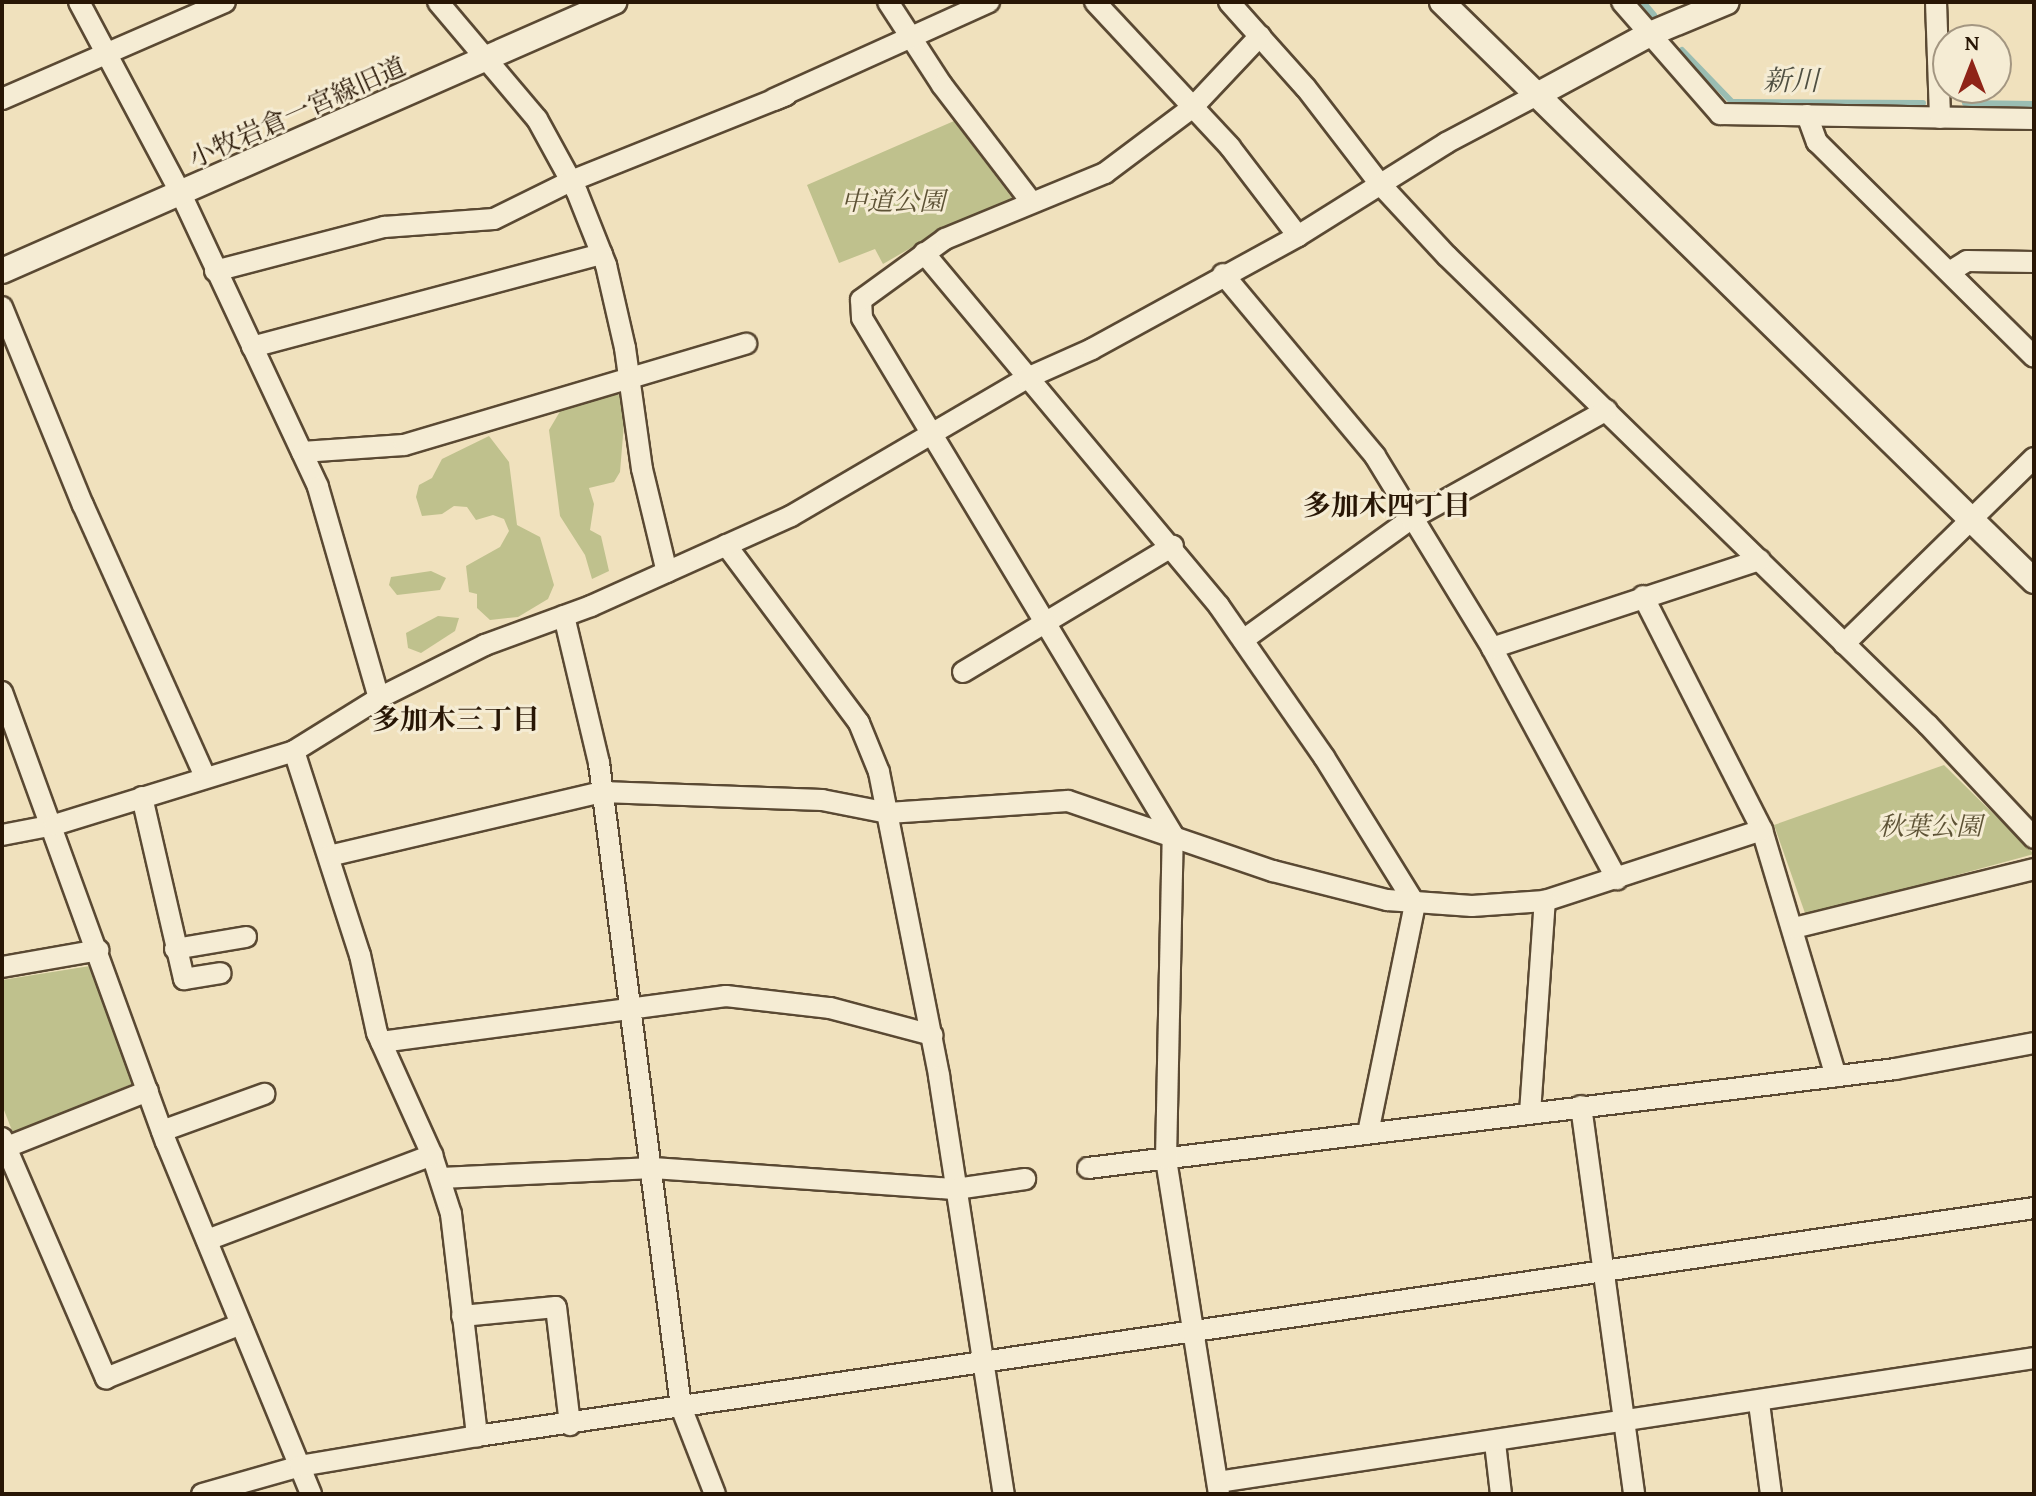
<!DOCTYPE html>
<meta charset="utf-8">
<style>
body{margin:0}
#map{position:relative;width:2036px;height:1496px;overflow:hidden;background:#f0e1bd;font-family:"Gentium Book Plus","Noto Serif JP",serif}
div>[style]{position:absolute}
.green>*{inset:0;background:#bfc18d}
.stream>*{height:6px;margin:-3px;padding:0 3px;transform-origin:3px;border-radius:3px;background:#9abdb2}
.roads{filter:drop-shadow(2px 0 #5a4933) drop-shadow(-2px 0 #5a4933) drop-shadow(0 2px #5a4933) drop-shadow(0 -2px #5a4933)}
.minor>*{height:20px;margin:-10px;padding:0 10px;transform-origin:10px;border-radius:10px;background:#f5ecd4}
.tertiary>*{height:24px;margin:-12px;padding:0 12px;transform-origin:12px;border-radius:12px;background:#f5ecd4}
span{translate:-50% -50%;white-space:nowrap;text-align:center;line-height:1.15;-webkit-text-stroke:6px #f5ecd4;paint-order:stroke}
.street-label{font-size:26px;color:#281605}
.park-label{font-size:26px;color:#5d5235;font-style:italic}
.water-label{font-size:28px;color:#505042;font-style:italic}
.neighbourhood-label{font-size:28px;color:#281605;font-weight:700}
.frame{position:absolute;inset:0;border:4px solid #281605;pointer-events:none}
.north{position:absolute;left:1932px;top:24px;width:80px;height:80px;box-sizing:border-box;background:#f5ecd4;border:2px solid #a39681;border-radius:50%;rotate:0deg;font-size:22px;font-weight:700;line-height:32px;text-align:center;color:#281605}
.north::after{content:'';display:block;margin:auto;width:28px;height:36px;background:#8f2418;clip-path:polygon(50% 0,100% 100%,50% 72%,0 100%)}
</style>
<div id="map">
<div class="green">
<div style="clip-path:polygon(954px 121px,1015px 202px,940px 231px,883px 264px,875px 249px,839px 263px,807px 185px)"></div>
<div style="clip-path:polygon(609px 390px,626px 399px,620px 472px,614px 482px,589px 488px,594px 504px,590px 530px,601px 536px,609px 571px,592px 579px,585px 555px,560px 516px,549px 430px,562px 408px)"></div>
<div style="clip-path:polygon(489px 436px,509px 462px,517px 525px,540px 537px,554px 585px,548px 599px,518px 617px,490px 620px,477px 608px,477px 594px,469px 592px,466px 566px,500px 547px,509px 531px,504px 519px,493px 515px,476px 520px,467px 507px,454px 506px,442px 514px,422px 516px,416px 497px,419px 485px,432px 478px,442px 459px)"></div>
<div style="clip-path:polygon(431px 571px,446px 578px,440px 590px,397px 595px,389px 585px,391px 577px)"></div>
<div style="clip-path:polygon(438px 616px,459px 618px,455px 631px,421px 653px,408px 648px,406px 633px)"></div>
<div style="clip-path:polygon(1944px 765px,2034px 854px,1806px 916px,1774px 825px)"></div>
<div style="clip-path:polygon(90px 966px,134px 1083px,13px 1133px,2px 1105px,2px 980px)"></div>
</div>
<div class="stream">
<div style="left:1643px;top:2px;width:17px;rotate:50deg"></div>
<div style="left:1682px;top:50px;width:72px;rotate:46.1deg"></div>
<div style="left:1732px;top:102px;width:191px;rotate:0.3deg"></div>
<div style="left:1965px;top:103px;width:69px;rotate:0.8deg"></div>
</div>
<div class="roads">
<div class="minor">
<div style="left:79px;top:2px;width:217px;rotate:62deg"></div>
<div style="left:181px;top:194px;width:323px;rotate:64.9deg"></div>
<div style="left:318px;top:487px;width:220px;rotate:73.9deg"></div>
<div style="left:438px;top:2px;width:153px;rotate:49.8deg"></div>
<div style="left:537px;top:119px;width:83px;rotate:61.3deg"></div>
<div style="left:577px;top:192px;width:79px;rotate:68.3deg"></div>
<div style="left:606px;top:265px;width:85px;rotate:77.1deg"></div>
<div style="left:625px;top:348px;width:122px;rotate:82deg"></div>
<div style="left:642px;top:469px;width:106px;rotate:76.4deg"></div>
<div style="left:888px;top:2px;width:99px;rotate:57deg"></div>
<div style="left:942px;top:85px;width:145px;rotate:52.6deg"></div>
<div style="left:1095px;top:2px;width:198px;rotate:47deg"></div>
<div style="left:1230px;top:147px;width:112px;rotate:52.6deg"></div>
<div style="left:1229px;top:2px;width:115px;rotate:48.2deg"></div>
<div style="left:1306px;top:88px;width:121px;rotate:52.4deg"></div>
<div style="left:1380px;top:184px;width:98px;rotate:47.1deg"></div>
<div style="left:1447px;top:256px;width:672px;rotate:44.28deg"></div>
<div style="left:1928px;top:725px;width:155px;rotate:46.8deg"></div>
<div style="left:1622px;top:2px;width:149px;rotate:48.8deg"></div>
<div style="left:1720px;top:114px;width:314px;rotate:0.9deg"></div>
<div style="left:1936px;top:2px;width:116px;rotate:88deg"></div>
<div style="left:2px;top:99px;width:243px;rotate:-23.5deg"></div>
<div style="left:774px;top:99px;width:236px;rotate:-24.3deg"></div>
<div style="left:1807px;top:115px;width:29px;rotate:70deg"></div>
<div style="left:1817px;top:142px;width:305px;rotate:44.7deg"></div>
<div style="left:924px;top:253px;width:460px;rotate:50.1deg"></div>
<div style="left:1219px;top:606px;width:184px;rotate:55.2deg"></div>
<div style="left:1324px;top:757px;width:173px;rotate:58.2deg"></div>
<div style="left:1415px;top:904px;width:234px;rotate:101.6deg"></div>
<div style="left:215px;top:271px;width:175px;rotate:-14.6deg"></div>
<div style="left:384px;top:227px;width:110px;rotate:-4.2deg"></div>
<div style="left:494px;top:219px;width:86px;rotate:-26.3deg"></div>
<div style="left:571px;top:181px;width:232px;rotate:-21.8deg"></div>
<div style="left:786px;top:95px;width:13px;rotate:157deg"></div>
<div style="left:1951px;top:271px;width:19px;rotate:-32deg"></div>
<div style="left:1967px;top:261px;width:67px;rotate:0.9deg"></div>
<div style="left:1223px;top:274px;width:237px;rotate:50.1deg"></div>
<div style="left:1375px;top:456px;width:225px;rotate:58.6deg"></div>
<div style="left:1492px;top:648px;width:263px;rotate:61.6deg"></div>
<div style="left:2px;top:307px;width:214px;rotate:67.8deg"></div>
<div style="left:83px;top:505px;width:298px;rotate:65.8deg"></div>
<div style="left:252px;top:347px;width:362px;rotate:-14.9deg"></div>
<div style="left:302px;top:452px;width:102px;rotate:-3.9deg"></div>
<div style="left:404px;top:445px;width:357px;rotate:-16.5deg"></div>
<div style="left:726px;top:545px;width:222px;rotate:53.2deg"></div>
<div style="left:859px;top:723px;width:53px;rotate:67.8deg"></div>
<div style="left:879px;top:772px;width:310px;rotate:78.8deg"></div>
<div style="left:939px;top:1076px;width:423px;rotate:81.2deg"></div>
<div style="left:1643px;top:596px;width:263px;rotate:63deg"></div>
<div style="left:1762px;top:830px;width:257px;rotate:73.3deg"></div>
<div style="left:564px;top:616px;width:151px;rotate:76.6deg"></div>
<div style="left:599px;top:763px;width:649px;rotate:82.74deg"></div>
<div style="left:681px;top:1407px;width:93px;rotate:68.7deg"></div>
<div style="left:1243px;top:640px;width:207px;rotate:-35.8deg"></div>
<div style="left:1411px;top:519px;width:224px;rotate:-29.1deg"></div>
<div style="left:1844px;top:644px;width:266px;rotate:-44.4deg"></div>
<div style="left:1492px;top:648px;width:282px;rotate:-18.2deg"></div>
<div style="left:963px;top:672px;width:245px;rotate:-31deg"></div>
<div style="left:2px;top:692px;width:479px;rotate:70deg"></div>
<div style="left:166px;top:1142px;width:381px;rotate:67.6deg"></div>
<div style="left:294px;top:751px;width:214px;rotate:72.1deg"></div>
<div style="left:360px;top:955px;width:80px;rotate:77.7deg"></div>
<div style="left:377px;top:1033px;width:134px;rotate:65.7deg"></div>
<div style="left:432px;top:1155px;width:62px;rotate:72.1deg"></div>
<div style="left:451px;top:1214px;width:224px;rotate:83.3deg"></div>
<div style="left:142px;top:797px;width:187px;rotate:77deg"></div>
<div style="left:184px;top:979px;width:37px;rotate:-9deg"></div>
<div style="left:2px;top:835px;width:53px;rotate:-10.9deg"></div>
<div style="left:54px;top:825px;width:251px;rotate:-17.1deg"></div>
<div style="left:294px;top:751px;width:100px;rotate:-31.9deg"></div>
<div style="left:379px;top:698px;width:119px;rotate:-26.6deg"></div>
<div style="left:485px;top:645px;width:113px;rotate:-20.2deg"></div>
<div style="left:591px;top:606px;width:219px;rotate:-24.2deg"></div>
<div style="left:791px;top:516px;width:273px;rotate:-30.3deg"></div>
<div style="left:1027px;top:378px;width:71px;rotate:-24deg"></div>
<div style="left:1092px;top:349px;width:235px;rotate:-28.7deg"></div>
<div style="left:1298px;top:236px;width:175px;rotate:-32.1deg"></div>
<div style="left:1446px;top:143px;width:103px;rotate:-27.8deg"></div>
<div style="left:329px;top:856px;width:280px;rotate:-13.2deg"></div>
<div style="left:602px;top:792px;width:220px;rotate:2.1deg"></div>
<div style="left:822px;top:800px;width:67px;rotate:11.1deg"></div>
<div style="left:888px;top:813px;width:180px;rotate:-3.8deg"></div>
<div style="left:1068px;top:801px;width:217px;rotate:18.9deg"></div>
<div style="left:1273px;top:871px;width:118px;rotate:14.3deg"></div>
<div style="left:1387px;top:900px;width:85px;rotate:4deg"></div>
<div style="left:1472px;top:906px;width:73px;rotate:-3.9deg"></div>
<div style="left:1545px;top:901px;width:228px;rotate:-18.1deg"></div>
<div style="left:1794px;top:928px;width:247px;rotate:-13.8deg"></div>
<div style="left:175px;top:949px;width:72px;rotate:-9.6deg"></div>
<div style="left:2px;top:967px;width:98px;rotate:-9.9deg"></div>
<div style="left:381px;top:1042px;width:348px;rotate:-7.6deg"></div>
<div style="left:726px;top:996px;width:105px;rotate:6.6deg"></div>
<div style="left:830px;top:1008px;width:106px;rotate:14.8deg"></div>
<div style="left:1581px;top:1106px;width:392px;rotate:82.2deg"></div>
<div style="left:1530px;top:1113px;width:213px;rotate:-86deg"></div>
<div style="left:162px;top:1131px;width:109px;rotate:-19.9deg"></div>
<div style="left:2px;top:1138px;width:262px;rotate:66.6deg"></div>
<div style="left:106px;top:1378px;width:145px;rotate:-21.8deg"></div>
<div style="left:2px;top:1149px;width:157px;rotate:-21.7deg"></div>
<div style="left:1088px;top:1168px;width:813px;rotate:-6.99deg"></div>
<div style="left:1895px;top:1069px;width:141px;rotate:-10.6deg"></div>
<div style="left:441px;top:1178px;width:212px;rotate:-2.7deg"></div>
<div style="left:653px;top:1168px;width:304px;rotate:4deg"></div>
<div style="left:956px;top:1189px;width:70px;rotate:-8.2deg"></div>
<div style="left:207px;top:1240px;width:241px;rotate:-20.7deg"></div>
<div style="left:462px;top:1316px;width:94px;rotate:-5.5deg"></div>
<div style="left:556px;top:1307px;width:119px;rotate:83.2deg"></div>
<div style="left:1759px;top:1403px;width:92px;rotate:82.5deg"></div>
<div style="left:1495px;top:1443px;width:51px;rotate:83.3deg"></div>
<div style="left:1218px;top:1482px;width:825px;rotate:-8.64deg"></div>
<div style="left:202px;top:1494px;width:102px;rotate:-15.9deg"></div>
<div style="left:300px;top:1466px;width:180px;rotate:-9.6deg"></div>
<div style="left:477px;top:1436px;width:1574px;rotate:-8.33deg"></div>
<div style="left:1219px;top:1494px;width:339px;rotate:-99deg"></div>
<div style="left:1166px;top:1159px;width:324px;rotate:-88.8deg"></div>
<div style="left:1173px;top:835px;width:603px;rotate:-121.03deg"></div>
<div style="left:862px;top:318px;width:18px;rotate:-93deg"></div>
<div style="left:861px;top:300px;width:104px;rotate:-36deg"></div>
<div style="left:945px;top:239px;width:173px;rotate:-22.4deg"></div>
<div style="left:1105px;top:173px;width:110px;rotate:-36.9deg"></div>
<div style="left:1193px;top:107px;width:98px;rotate:-46.7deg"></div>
</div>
<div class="tertiary">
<div style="left:1442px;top:2px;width:828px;rotate:44.36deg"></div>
<div style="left:1537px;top:95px;width:128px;rotate:-28.4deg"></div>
<div style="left:1650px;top:34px;width:83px;rotate:-22.6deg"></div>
<div style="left:2px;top:271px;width:669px;rotate:-23.73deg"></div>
</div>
</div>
<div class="street-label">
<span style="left:297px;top:112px;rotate:-24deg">小牧岩倉一宮線旧道</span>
</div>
<div class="park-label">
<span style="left:893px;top:201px">中道公園</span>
<span style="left:1930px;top:826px">秋葉公園</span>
</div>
<div class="water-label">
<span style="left:1791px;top:80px">新川</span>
</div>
<div class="neighbourhood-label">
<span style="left:1387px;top:505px">多加木四丁目</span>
<span style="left:456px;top:719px">多加木三丁目</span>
</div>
<div class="frame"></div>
<div class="north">N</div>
</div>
